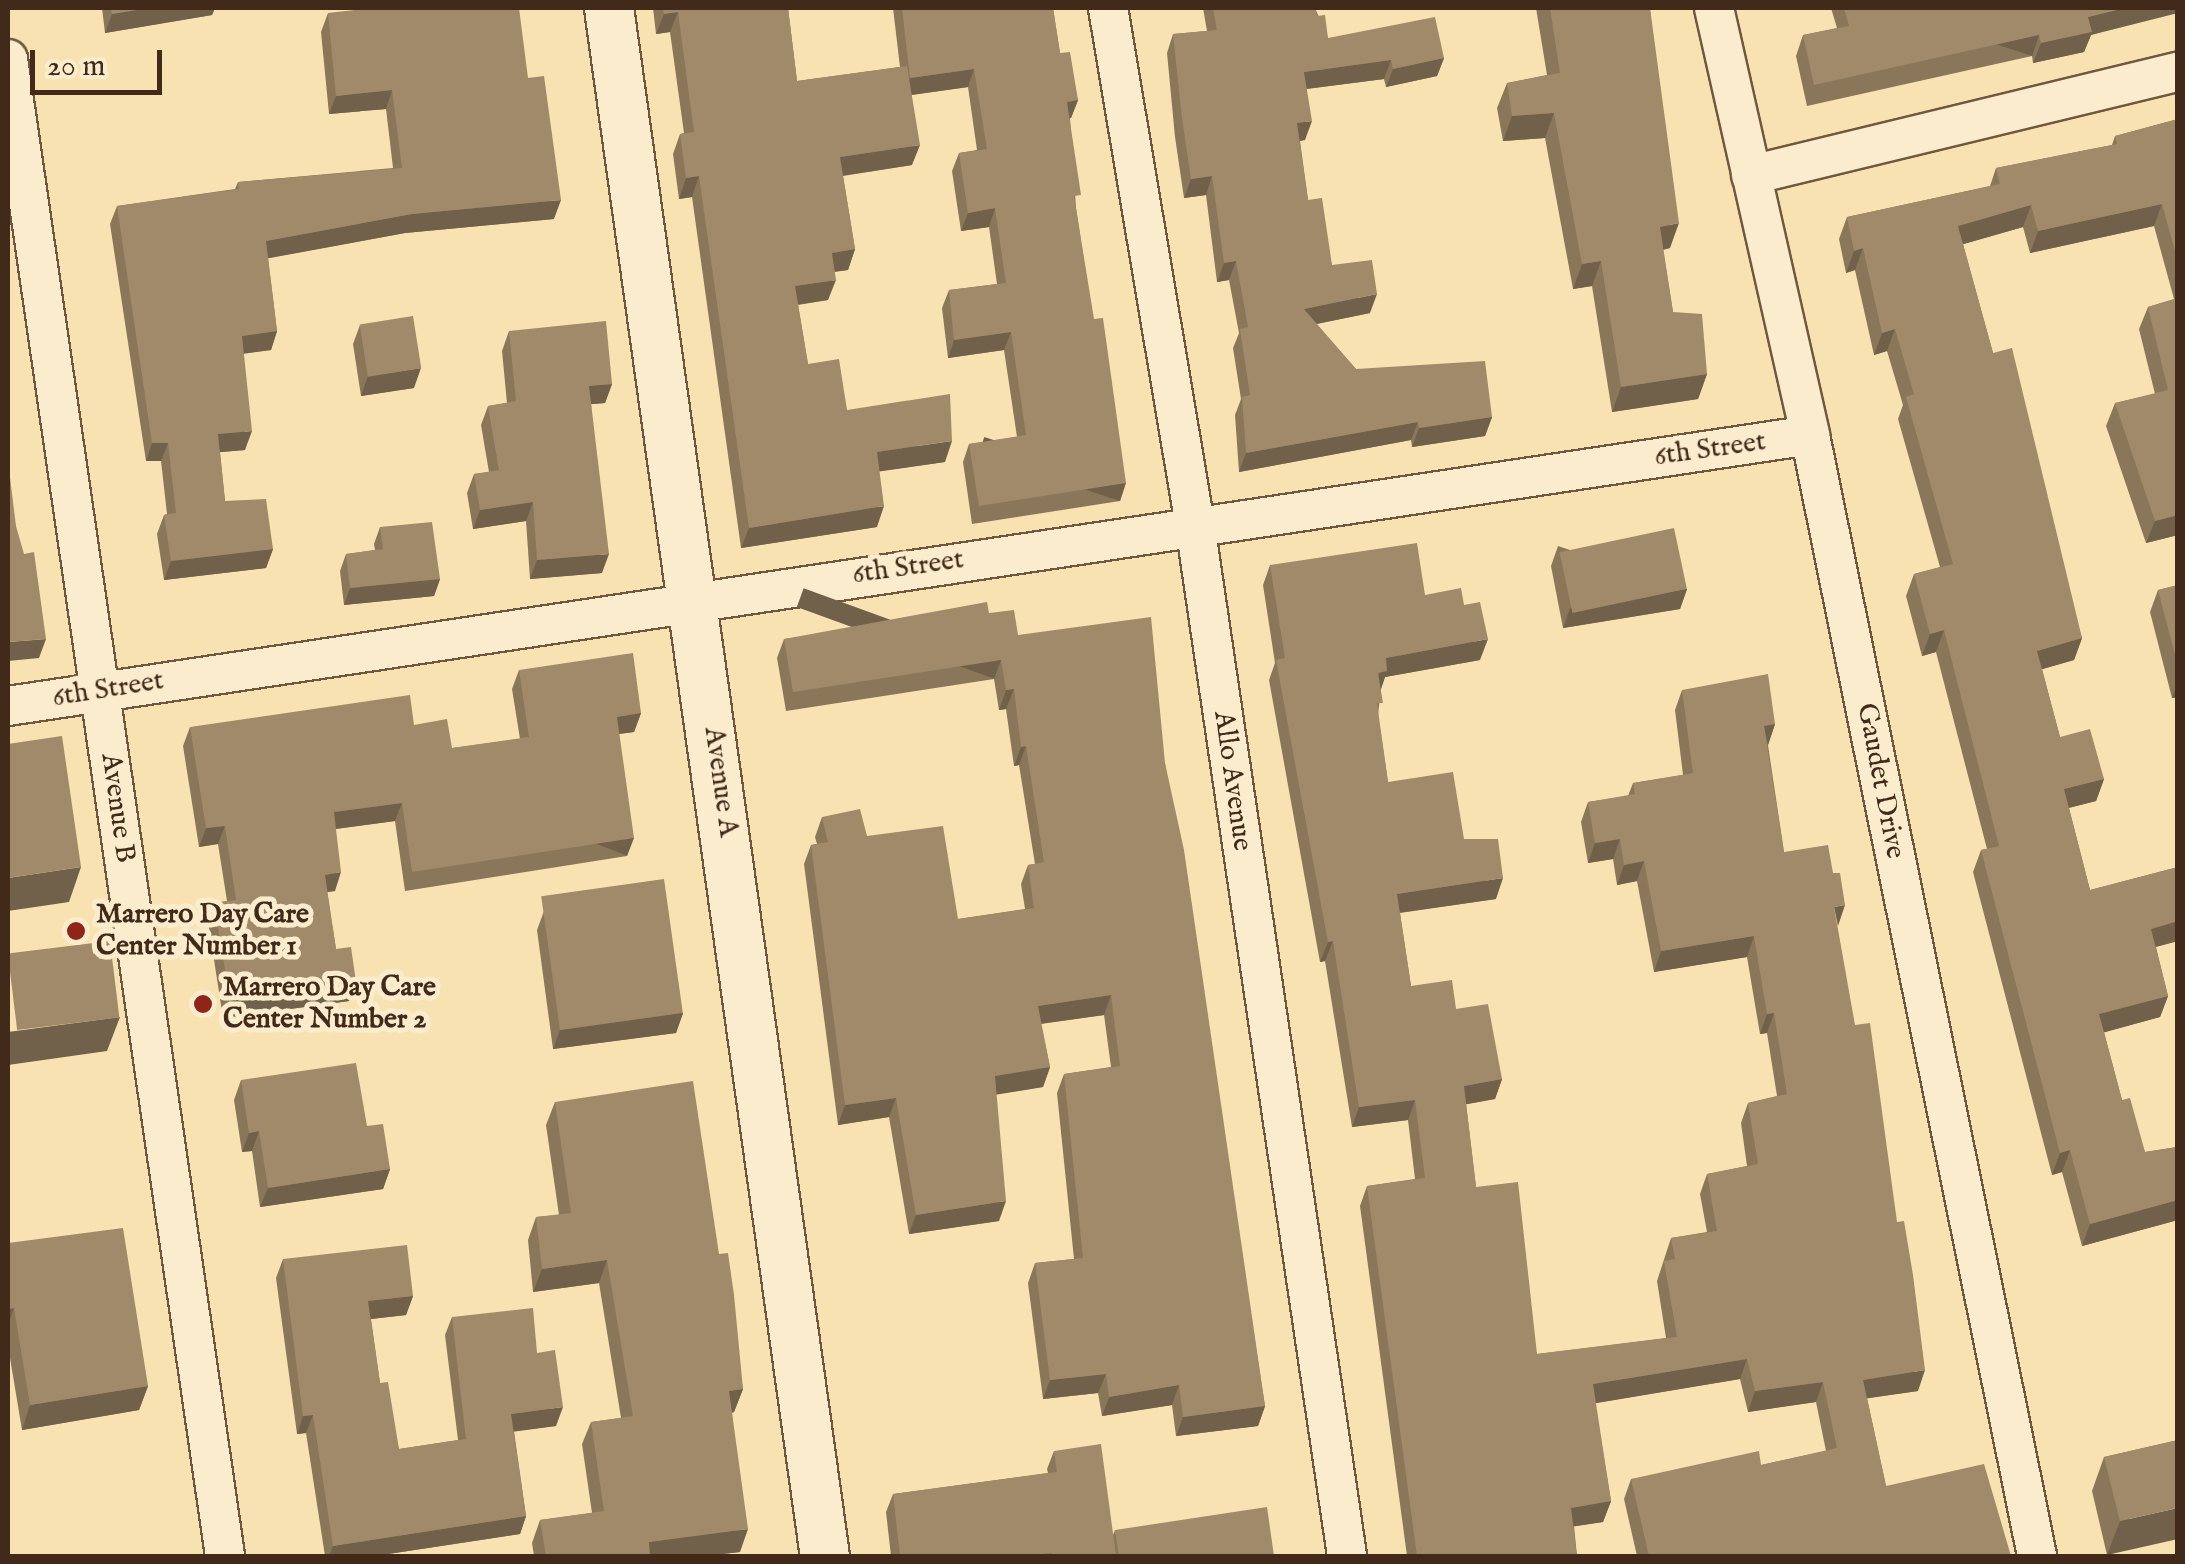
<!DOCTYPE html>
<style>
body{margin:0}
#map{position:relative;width:2185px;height:1564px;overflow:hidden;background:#f9e2b2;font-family:"IM FELL English",serif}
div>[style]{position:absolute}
.roads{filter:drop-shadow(2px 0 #6f583f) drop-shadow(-2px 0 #6f583f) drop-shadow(0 2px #6f583f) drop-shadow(0 -2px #6f583f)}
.minor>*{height:38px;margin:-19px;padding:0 19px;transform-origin:19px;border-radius:19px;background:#fbeccd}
.tertiary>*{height:48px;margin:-24px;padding:0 24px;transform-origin:24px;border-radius:24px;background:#fbeccd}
.wall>*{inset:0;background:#8a775a}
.shaded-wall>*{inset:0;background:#71614a;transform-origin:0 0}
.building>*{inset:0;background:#a18a69;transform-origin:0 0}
.dots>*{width:28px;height:28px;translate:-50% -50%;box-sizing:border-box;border:5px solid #fbeccd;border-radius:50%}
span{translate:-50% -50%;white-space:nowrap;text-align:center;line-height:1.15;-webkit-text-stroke:10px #fbeccd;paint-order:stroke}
.street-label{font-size:28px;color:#412a19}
.poi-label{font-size:28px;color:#412a19;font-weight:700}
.left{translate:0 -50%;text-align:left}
.frame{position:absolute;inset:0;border:10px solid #412a19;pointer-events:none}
.scale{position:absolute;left:30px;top:50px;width:132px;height:45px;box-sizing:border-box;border:5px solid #412a19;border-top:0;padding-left:12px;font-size:30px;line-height:35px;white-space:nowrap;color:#412a19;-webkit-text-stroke:8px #fbeccd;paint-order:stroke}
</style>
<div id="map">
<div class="roads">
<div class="minor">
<div style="left:1108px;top:8px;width:524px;rotate:80.45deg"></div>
<div style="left:1195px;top:525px;width:1042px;rotate:81.61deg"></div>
<div style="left:1714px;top:8px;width:438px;rotate:77.3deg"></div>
<div style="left:1810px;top:435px;width:1144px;rotate:78.55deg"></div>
<div style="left:8px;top:59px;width:1513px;rotate:81.75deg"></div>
<div style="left:1751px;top:175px;width:439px;rotate:-13.6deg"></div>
<div style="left:8px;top:706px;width:1822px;rotate:-8.55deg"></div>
</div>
<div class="tertiary">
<div style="left:609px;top:8px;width:1563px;rotate:82.06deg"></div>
</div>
</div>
<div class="wall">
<div style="clip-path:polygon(102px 8px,215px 8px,212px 15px,105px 33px)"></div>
<div style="clip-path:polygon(653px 8px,788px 8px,797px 81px,900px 67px,893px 8px,1053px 8px,1060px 53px,1078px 100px,1071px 118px,1070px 118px,1076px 208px,1120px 501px,972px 524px,963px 462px,969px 444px,1017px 437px,1004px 350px,948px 358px,942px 308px,949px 290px,997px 284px,989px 227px,961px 231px,952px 171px,959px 153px,977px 150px,968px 87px,912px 95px,912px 165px,843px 176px,855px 249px,848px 270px,834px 272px,828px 300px,798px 305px,808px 364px,847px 410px,945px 462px,879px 471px,877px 527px,741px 548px,692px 197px,679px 199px,673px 154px,680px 134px,684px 133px,670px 32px,656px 34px)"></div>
<div style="clip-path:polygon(1203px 8px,1315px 8px,1328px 38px,1444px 58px,1437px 76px,1386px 87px,1384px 79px,1307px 89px,1305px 140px,1300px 141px,1308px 200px,1332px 265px,1370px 313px,1316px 324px,1356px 369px,1492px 417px,1485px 436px,1412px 447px,1411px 440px,1239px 472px,1235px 415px,1241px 399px,1233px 348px,1239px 333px,1229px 280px,1217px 282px,1206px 195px,1184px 198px,1175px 137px,1167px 53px,1173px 34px,1207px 31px)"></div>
<div style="clip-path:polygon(1536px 8px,1650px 8px,1670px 248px,1663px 250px,1673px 312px,1707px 374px,1698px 399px,1612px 412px,1592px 286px,1573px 289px,1545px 138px,1503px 141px,1497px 108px,1507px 83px,1547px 75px)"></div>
<div style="clip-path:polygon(1831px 8px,2178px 8px,2091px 35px,2084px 52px,2033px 63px,2032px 56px,1807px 106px,1796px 56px,1803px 35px,1837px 28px)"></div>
<div style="clip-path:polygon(328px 13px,528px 78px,554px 219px,405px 233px,268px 258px,277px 331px,271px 350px,244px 353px,245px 450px,220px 452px,225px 501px,273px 549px,266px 568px,164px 580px,157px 534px,164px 515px,167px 514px,161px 461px,146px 461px,110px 224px,117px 206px,235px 189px,238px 182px,393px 168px,386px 109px,329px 114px,321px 32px)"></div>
<div style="clip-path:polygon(2178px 119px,2178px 535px,2146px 543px,2106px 426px,2115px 403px,2155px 394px,2139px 329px,2148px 307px,2174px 299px,2154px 226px,2030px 253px,2023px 227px,1963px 244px,1993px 353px,2082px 638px,2074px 660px,2042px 669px,2060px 737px,2104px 779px,2096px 801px,2069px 808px,2090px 890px,2178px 867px,2178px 941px,2156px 947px,2168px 996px,2160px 1017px,2104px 1032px,2122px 1100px,2145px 1152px,2177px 1147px,2178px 1220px,2082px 1246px,2062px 1172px,2052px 1175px,1973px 872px,1981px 850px,1987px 849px,1936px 652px,1922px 656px,1906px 596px,1914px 574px,1940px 567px,1898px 419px,1903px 405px,1887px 351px,1874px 355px,1855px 270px,1846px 273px,1839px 239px,1847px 217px,1990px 186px,1996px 168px,2112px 145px,2115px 136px)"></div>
<div style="clip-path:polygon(360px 325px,414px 388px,361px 396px,353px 344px)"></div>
<div style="clip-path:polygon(509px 331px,612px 384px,605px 403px,591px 404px,602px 573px,530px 579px,526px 521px,473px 529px,467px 493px,474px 474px,489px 472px,481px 425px,488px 406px,507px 403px,502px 351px)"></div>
<div style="clip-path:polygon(380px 527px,440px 579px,434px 596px,344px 605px,340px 571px,346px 554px,375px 550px,374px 544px)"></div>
<div style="clip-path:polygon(1558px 546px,1687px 589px,1680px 609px,1563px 628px,1551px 566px)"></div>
<div style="clip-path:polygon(1270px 565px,1425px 595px,1464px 605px,1480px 660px,1385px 677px,1381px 689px,1378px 715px,1388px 782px,1464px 839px,1496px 899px,1400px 913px,1411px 986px,1456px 1009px,1502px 1079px,1495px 1099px,1466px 1104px,1476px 1187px,1537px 1354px,1666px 1338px,1657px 1281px,1671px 1238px,1707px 1232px,1700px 1194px,1707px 1174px,1747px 1166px,1741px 1123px,1748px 1103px,1777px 1096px,1767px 1033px,1760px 1034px,1747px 957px,1654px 972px,1637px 881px,1617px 885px,1613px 859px,1588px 863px,1581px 822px,1588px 802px,1628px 796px,1633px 783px,1683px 775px,1675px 710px,1682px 690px,1775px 724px,1768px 745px,1784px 852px,1837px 926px,1918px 1391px,1867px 1398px,1886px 1486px,2011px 1556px,1637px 1556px,1624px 1499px,1631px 1479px,1761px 1465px,1826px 1451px,1816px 1402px,1748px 1412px,1740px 1379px,1595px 1403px,1611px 1501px,1603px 1522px,1574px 1526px,1577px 1556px,1407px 1556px,1360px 1206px,1367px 1186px,1415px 1179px,1408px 1120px,1352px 1127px,1325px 961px,1320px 962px,1269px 680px,1275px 663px,1263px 585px)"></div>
<div style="clip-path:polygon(2178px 585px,2178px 697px,2172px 698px,2150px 612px,2158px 590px)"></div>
<div style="clip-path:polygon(989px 613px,1018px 635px,1165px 763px,1265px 1406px,1258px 1426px,1176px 1436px,1172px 1405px,1102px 1416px,1098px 1393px,1043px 1399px,1028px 1283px,1035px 1263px,1074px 1259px,1057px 1093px,1064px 1074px,1111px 1067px,1104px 1015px,1041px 1024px,1050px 1067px,1043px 1087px,996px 1094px,999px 1221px,909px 1234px,889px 1117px,838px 1125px,804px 864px,811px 845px,817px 844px,815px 837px,822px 817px,867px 836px,958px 919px,1025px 909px,1021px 884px,1028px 865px,1035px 864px,1019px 765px,1014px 766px,1006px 709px,999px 710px,994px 679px,786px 711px,777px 658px,784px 639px)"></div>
<div style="clip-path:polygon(519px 670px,641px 713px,634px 732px,619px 734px,627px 856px,405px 891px,395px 821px,336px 829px,335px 891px,327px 892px,336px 949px,356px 982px,349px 1001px,223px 1018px,208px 921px,214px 903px,227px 901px,218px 844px,199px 847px,183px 746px,190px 727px,414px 725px,452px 748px,520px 739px,512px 689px)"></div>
<div style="clip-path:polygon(544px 911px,683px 1013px,676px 1033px,553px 1049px,537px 930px)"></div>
<div style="clip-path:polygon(241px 1080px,367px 1126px,390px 1169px,383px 1189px,260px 1207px,252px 1151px,242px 1152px,234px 1100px)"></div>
<div style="clip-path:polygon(555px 1102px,719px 1254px,743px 1389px,734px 1412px,732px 1413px,740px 1552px,705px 1556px,534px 1556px,532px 1543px,540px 1520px,592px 1513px,582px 1444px,591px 1422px,621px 1418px,599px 1283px,533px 1292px,528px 1240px,536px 1217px,559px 1215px,546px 1125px)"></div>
<div style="clip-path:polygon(8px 1243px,148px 1386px,139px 1410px,22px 1430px,8px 1346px)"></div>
<div style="clip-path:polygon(283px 1259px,413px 1296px,406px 1315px,371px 1319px,380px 1383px,399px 1449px,458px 1440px,445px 1335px,452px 1317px,537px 1353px,556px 1426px,514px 1431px,526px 1516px,520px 1534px,375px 1556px,325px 1556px,306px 1433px,297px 1434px,276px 1278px)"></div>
<div style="clip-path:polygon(2178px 1440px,2107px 1555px,2092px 1491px,2104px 1457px)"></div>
<div style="clip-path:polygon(1054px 1451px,1113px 1535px,1115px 1530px,1274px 1556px,891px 1556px,886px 1512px,893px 1494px,1048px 1473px,1047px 1469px)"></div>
</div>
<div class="shaded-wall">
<div style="clip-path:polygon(149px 8px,215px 8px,212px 15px,105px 33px,112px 14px)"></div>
<div style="clip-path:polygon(2125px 8px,2178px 8px,2178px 13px,2091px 35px,2084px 52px,2033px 63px,2041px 43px,2088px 17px)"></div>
<div style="clip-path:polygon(678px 12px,670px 32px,656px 34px,664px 14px)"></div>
<div style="left:2039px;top:35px;width:22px;height:230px;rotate:108deg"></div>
<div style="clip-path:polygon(1444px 58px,1437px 76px,1386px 87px,1393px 69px)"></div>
<div style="clip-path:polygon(1391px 60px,1384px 79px,1297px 90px,1304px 72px)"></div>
<div style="clip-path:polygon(974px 69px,968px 87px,904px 96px,910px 78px)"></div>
<div style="clip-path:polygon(392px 90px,386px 109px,329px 114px,336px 96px)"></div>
<div style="clip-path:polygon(1078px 100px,1071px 118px,1060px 120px,1067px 102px)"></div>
<div style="clip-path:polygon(1554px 113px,1545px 138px,1503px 141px,1512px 116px)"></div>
<div style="clip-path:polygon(1312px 121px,1305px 140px,1290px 142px,1297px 123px)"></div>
<div style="clip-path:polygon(920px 145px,912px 165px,833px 177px,840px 157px)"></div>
<div style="clip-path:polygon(699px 176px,692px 197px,679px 199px,686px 178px)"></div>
<div style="clip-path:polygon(1212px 176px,1206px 195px,1184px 198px,1191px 179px)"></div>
<div style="clip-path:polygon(561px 200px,554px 219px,405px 233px,259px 260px,266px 241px,412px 214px)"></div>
<div style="clip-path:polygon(2162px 204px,2154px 226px,2030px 253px,2038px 231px)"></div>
<div style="clip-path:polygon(2031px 205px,2023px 227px,1950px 248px,1958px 226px)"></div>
<div style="clip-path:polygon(995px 208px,989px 227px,961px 231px,968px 213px)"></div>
<div style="clip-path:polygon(1679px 223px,1670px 248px,1650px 252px,1660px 227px)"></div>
<div style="clip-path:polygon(1863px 248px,1855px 270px,1846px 273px,1854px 251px)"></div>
<div style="clip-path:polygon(855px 249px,848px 270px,824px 273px,832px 253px)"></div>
<div style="clip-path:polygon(1236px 261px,1229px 280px,1217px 282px,1224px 263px)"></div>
<div style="clip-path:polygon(1601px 261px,1592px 286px,1573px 289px,1582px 264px)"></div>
<div style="clip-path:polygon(836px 280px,828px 300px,787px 306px,795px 286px)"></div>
<div style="clip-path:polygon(1377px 294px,1370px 313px,1297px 328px,1304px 309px)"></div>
<div style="clip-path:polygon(1895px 329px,1887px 351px,1874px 355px,1882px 333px)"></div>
<div style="clip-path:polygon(277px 331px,271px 350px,235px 355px,242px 336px)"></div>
<div style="clip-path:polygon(1011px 332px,1004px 350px,948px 358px,954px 340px)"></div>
<div style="clip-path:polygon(421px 368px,414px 388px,361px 396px,368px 376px)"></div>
<div style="clip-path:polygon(1707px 374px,1698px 399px,1612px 412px,1621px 387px)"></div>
<div style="clip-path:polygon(612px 384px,605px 403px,582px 405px,589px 386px)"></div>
<div style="clip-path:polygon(1492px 417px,1485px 436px,1412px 447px,1419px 428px)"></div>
<div style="clip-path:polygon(1418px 422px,1411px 440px,1239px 472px,1246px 453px)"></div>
<div style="clip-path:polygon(252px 431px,245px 450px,211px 453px,218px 434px)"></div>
<div style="clip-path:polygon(952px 441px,945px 462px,869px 473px,877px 452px)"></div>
<div style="clip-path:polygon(152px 443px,168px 443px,161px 461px,146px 461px)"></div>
<div style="left:1126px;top:483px;width:19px;height:149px;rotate:108deg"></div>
<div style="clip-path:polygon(533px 502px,526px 521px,473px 529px,480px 510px)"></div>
<div style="clip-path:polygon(884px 506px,877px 527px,741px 548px,749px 528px)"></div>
<div style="clip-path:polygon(2178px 515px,2178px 535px,2146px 543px,2155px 521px)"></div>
<div style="clip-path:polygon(273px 549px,266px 568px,164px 580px,171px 561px)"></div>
<div style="clip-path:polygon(609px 554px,602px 573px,530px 579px,537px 560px)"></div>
<div style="clip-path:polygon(440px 579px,434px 596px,344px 605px,350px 588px)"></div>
<div style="clip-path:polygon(1687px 589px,1680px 609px,1563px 628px,1570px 608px)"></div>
<div style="clip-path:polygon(1944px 630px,1936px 652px,1922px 656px,1930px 634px)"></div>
<div style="clip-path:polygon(2082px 638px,2074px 660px,2029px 673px,2037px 651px)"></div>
<div style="clip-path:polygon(46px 639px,39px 658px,8px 661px,8px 642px)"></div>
<div style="clip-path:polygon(1488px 639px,1480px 660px,1385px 677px,1380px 692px,1371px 693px,1386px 658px)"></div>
<div style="left:1001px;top:660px;width:20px;height:210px;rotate:110deg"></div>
<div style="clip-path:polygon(2178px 683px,2178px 697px,2172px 698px)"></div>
<div style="clip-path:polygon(1014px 689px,1006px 709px,999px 710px,1006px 690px)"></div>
<div style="clip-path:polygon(641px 713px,634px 732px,610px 735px,617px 717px)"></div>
<div style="clip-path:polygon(1775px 724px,1768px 745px,1764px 726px)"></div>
<div style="clip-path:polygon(1026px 746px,1019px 765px,1014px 766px,1021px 747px)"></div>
<div style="clip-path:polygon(2104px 779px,2096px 801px,2056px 811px,2064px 789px)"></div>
<div style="clip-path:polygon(402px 803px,395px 821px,327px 830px,334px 812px)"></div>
<div style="clip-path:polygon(225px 826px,218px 844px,199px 847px,206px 828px)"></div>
<div style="left:634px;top:838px;width:19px;height:225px;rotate:111deg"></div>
<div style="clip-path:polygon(1620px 839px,1613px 859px,1588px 863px,1595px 843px)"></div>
<div style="clip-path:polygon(1644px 861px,1637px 881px,1617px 885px,1624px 865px)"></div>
<div style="clip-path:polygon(81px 867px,69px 902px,8px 911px,8px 878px)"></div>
<div style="clip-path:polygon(341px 872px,335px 891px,318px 893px,325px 875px)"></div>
<div style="clip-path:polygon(1503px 878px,1496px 899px,1390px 914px,1397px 894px)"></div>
<div style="clip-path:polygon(1845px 905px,1838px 926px,1834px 907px)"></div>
<div style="clip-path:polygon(2178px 921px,2178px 941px,2143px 950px,2151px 929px)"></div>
<div style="clip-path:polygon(1754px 936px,1747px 957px,1654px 972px,1661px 951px)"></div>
<div style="clip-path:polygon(1333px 941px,1325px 961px,1320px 962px,1328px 942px)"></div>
<div style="clip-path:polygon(356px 982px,349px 1001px,223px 1018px,230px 1000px)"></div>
<div style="clip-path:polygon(1111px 995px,1104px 1015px,1031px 1025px,1038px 1006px)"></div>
<div style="clip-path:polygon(2168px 996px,2160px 1017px,2091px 1036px,2099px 1014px)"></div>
<div style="clip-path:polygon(683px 1013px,676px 1033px,553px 1049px,560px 1030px)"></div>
<div style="clip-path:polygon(1774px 1013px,1767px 1033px,1760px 1034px,1767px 1014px)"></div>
<div style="clip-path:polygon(120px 1017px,107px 1051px,8px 1065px,8px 1032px)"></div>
<div style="clip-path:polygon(1050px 1067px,1043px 1087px,988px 1096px,995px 1076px)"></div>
<div style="clip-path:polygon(1502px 1079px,1495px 1099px,1457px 1106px,1464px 1086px)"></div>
<div style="clip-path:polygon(896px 1098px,889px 1117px,838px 1125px,845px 1105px)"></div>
<div style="clip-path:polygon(1415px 1100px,1408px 1120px,1352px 1127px,1359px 1107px)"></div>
<div style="clip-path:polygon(259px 1131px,252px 1151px,242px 1152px,249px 1133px)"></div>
<div style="clip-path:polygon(2070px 1150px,2062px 1172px,2052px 1175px,2060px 1153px)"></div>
<div style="clip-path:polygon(390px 1169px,383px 1189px,260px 1207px,268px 1188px)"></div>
<div style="clip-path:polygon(2178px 1200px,2178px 1220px,2082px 1246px,2090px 1224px)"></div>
<div style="clip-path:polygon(1006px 1201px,999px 1221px,909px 1234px,916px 1215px)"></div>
<div style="clip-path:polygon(607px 1260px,599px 1283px,533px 1292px,542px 1269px)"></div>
<div style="clip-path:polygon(413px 1296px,406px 1315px,362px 1320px,368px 1301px)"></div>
<div style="clip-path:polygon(14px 1308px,8px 1326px,8px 1309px)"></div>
<div style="clip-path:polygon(1747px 1359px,1740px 1379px,1585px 1405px,1593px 1384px)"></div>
<div style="clip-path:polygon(1925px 1370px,1918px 1391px,1856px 1400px,1863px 1380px)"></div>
<div style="clip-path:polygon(1106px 1374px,1098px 1393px,1043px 1399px,1050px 1380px)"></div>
<div style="clip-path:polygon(1823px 1382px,1816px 1402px,1748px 1412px,1755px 1391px)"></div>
<div style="clip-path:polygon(1179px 1385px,1172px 1405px,1102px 1416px,1109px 1397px)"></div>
<div style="clip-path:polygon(148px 1386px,139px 1410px,22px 1430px,30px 1405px)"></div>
<div style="clip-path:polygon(743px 1389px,734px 1412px,721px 1414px,729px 1391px)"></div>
<div style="clip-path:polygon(1265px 1406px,1258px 1426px,1176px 1436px,1183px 1417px)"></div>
<div style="clip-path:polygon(563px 1407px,556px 1426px,504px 1433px,511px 1414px)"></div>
<div style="clip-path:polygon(313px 1415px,306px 1433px,297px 1434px,303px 1416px)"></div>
<div style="clip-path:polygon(1611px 1501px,1603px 1522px,1564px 1528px,1571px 1508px)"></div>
<div style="clip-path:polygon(2178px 1508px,2178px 1539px,2107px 1555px,2120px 1521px)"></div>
<div style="clip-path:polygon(526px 1516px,520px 1534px,375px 1556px,329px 1556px,333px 1546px)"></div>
<div style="clip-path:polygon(748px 1529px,740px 1552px,705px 1556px,643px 1556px,649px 1542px)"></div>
</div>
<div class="building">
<div style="clip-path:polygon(111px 8px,149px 8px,112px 14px)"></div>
<div style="clip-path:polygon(371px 8px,519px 8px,528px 78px,544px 76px,561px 200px,412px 214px,266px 241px,277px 331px,242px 336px,252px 431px,218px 434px,225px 501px,266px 499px,273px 549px,171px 561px,164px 515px,176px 513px,168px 443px,152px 443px,117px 206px,239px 189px,238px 182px,402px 168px,392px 90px,336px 96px,328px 13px)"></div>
<div style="clip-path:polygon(663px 8px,788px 8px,797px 81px,907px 66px,920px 145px,840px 157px,855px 249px,832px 253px,836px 280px,795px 286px,808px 364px,839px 359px,847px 410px,950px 394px,952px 441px,877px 452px,884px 506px,749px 528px,699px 176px,686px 178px,680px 134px,694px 132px,678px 12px,664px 14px)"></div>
<div style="clip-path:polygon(902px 8px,1053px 8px,1060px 53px,1070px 52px,1078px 100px,1067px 102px,1081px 195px,1074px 196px,1094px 319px,1103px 318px,1126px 483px,979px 506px,969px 444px,1026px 435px,1011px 332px,954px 340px,949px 290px,1006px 283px,995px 208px,968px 213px,959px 153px,987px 149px,974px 69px,910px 78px)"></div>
<div style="clip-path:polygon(1213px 8px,1315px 8px,1317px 16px,1325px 15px,1328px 38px,1435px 17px,1444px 58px,1393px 69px,1391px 60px,1304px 72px,1312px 121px,1297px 123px,1308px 200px,1322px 198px,1332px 265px,1372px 260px,1377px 294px,1304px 309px,1356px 369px,1485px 361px,1492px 417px,1419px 428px,1418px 422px,1246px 453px,1242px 397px,1250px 395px,1240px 329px,1248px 327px,1236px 261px,1224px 263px,1212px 176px,1191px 179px,1182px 118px,1173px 34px,1217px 30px)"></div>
<div style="clip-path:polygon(1550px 8px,1650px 8px,1679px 223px,1660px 227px,1673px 312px,1702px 314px,1707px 374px,1621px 387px,1601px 261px,1582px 264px,1554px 113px,1512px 116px,1507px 83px,1560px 73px)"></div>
<div style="clip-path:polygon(1844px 8px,2125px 8px,2088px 17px,2092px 32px,2041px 43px,2039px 35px,1814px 85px,1803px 35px,1849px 26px)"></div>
<div style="clip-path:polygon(2178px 119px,2178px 262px,2162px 204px,2038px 231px,2031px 205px,1958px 226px,1993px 353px,2012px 348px,2082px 638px,2037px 651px,2060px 737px,2090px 729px,2104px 779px,2064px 789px,2090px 890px,2178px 867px,2178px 921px,2151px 929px,2168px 996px,2099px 1014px,2122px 1100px,2130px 1098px,2145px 1152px,2177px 1147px,2178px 1200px,2090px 1224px,2070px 1150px,2060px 1153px,1981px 850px,1999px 846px,1944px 630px,1930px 634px,1914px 574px,1953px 564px,1906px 397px,1914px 394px,1895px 329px,1882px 333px,1863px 248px,1854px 251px,1847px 217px,2000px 184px,1996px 168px,2117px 144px,2115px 136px)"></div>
<div style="clip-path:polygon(2178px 298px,2178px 515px,2155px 521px,2115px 403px,2168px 390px,2148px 307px)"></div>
<div style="left:413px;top:316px;width:53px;height:54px;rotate:81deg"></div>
<div style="clip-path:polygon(606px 321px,612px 384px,589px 386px,609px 554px,537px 560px,533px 502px,480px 510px,474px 474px,499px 470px,488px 406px,516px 401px,509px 331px)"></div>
<div style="clip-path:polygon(8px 461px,16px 526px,24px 554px,34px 552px,46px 639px,8px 642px)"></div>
<div style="clip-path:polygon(432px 522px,440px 579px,350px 588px,346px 554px,383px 549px,380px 527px)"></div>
<div style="left:1674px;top:528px;width:62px;height:117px;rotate:78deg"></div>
<div style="clip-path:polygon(1417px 543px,1425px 595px,1461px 588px,1464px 605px,1480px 602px,1488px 639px,1386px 658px,1387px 671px,1378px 673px,1383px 703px,1377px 703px,1388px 782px,1453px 772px,1464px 839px,1498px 839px,1503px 878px,1397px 894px,1411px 986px,1452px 980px,1456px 1009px,1488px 1004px,1502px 1079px,1464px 1086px,1476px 1187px,1518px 1182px,1537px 1354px,1677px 1337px,1664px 1261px,1675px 1259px,1671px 1238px,1717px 1231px,1707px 1174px,1758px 1164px,1748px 1103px,1787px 1094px,1774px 1013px,1767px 1014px,1754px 936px,1661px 951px,1644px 861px,1624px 865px,1620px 839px,1595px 843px,1588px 802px,1635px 794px,1633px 783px,1693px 773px,1682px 690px,1768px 674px,1775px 724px,1764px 726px,1784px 852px,1828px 845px,1833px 873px,1840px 873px,1845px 905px,1834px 907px,1855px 1025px,1870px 1023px,1897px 1222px,1904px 1221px,1913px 1275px,1925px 1370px,1863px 1380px,1886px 1486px,1984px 1464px,2011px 1556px,1649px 1556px,1631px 1479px,1759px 1451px,1761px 1465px,1837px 1448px,1823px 1382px,1755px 1391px,1747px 1359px,1593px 1384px,1611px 1501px,1571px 1508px,1577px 1556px,1417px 1556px,1367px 1186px,1425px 1178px,1415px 1100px,1359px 1107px,1333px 941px,1328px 942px,1276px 660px,1285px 658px,1270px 565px)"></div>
<div style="clip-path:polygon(2178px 585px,2178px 666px,2158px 590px)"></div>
<div style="clip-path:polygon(987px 602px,989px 613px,1014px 610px,1018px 635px,1151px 617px,1165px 763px,1184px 850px,1265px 1406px,1183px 1417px,1179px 1385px,1109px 1397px,1106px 1374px,1050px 1380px,1035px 1263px,1083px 1258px,1064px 1074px,1120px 1066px,1111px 995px,1038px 1006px,1050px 1067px,995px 1076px,1006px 1201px,916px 1215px,896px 1098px,845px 1105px,811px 845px,828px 842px,822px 817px,860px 809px,867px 836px,943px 826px,958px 919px,1034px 908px,1028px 865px,1044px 862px,1026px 746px,1021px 747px,1014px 689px,1006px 690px,1001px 660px,793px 692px,784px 639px)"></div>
<div style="clip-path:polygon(633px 653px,641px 713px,617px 717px,634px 838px,412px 872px,402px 803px,334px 812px,341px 872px,325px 875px,336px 949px,351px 947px,356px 982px,230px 1000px,214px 903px,236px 900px,225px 826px,206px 828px,190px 727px,410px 695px,414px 725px,447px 719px,452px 748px,529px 737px,519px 670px)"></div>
<div style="clip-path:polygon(62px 736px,81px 867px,8px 878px,8px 744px)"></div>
<div style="left:664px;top:879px;width:135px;height:124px;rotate:82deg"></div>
<div style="left:110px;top:941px;width:77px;height:103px;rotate:83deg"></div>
<div style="clip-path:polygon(356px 1063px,367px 1126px,383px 1124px,390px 1169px,268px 1188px,259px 1131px,249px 1133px,241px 1080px)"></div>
<div style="clip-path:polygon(693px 1081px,719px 1254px,728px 1253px,734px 1295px,743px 1389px,729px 1391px,748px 1529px,649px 1542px,650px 1556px,546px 1556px,540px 1520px,604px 1511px,591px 1422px,633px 1416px,607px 1260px,542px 1269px,536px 1217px,571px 1213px,555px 1102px)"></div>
<div style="clip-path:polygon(123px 1228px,148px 1386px,30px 1405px,14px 1308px,8px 1309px,8px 1243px)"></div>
<div style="clip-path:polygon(407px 1245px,413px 1296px,368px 1301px,380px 1383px,388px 1382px,399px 1449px,466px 1439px,452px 1317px,533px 1308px,537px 1353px,555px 1350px,563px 1407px,511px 1414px,526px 1516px,333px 1546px,313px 1415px,303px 1416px,283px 1259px)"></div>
<div style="clip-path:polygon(2178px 1440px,2178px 1508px,2120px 1521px,2104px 1457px)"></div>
<div style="clip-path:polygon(1101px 1444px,1116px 1556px,1052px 1556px,1052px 1553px,1025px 1556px,900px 1556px,893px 1494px,1057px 1472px,1054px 1451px)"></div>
<div style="clip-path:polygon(1267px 1507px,1274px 1556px,1119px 1556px,1115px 1530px)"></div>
</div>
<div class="dots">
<div style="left:76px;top:931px;background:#8f2418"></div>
<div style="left:203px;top:1004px;background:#8f2418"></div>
</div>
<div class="street-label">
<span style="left:1710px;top:450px;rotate:-8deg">6th Street</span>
<span style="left:908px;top:568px;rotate:-8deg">6th Street</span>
<span style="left:108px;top:690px;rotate:-9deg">6th Street</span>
<span style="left:1232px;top:781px;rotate:82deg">Allo Avenue</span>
<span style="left:1880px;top:781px;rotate:79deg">Gaudet Drive</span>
<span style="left:720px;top:782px;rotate:82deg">Avenue A</span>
<span style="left:117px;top:808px;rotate:82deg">Avenue B</span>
</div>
<div class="poi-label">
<span class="left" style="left:96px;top:931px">Marrero Day Care<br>Center Number 1</span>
<span class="left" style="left:223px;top:1004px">Marrero Day Care<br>Center Number 2</span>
</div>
<div class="frame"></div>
<div class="scale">20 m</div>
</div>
